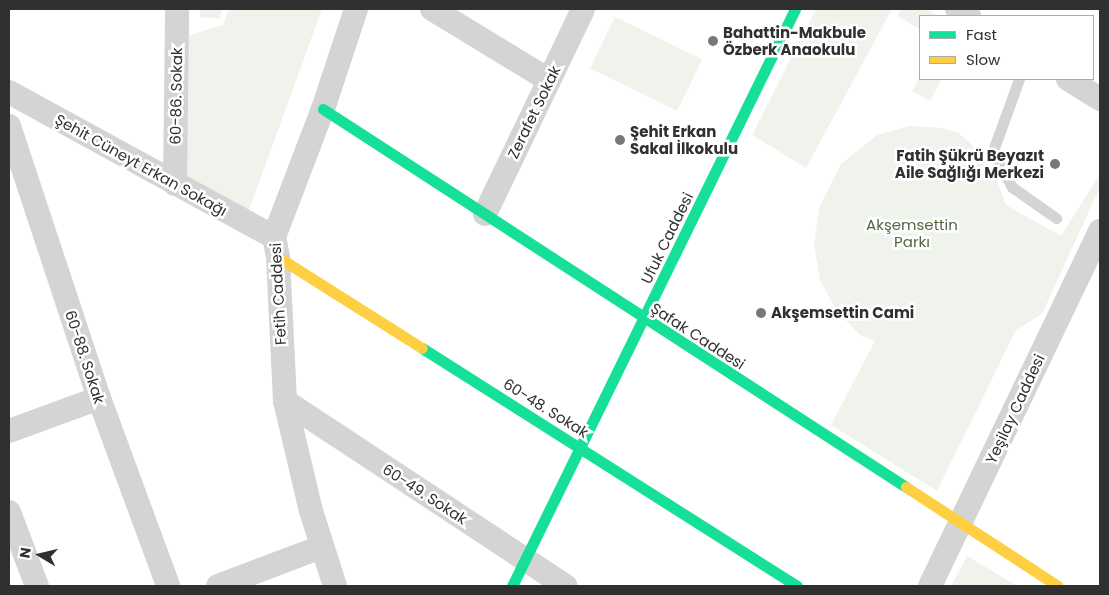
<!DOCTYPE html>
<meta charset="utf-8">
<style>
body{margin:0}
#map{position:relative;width:1109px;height:595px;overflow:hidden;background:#fff;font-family:Poppins,sans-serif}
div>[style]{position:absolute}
.green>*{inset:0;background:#f0f2ec;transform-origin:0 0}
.lane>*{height:11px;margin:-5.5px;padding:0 5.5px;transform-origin:5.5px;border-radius:5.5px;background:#d4d4d4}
.street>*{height:24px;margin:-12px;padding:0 12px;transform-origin:12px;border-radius:12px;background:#d4d4d4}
.fast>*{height:11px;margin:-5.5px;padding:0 5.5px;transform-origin:5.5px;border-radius:5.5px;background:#16e098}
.slow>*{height:11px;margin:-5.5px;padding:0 5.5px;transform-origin:5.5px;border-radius:5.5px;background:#ffcf43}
.dots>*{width:14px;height:14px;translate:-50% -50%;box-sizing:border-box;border:2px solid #fff;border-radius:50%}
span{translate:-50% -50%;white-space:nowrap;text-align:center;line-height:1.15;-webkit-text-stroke:5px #fff;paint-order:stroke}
.poi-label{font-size:15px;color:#303030;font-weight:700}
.left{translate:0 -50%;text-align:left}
.right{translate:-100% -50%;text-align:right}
.street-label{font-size:15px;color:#303030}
.park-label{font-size:15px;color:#536742}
.frame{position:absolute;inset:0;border:10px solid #303030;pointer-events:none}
.legend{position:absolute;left:919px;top:15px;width:175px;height:65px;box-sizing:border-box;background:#fff;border:1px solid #acacac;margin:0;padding:6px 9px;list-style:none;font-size:15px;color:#303030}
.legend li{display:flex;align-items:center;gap:10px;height:25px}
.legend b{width:25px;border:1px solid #acacac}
.north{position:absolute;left:15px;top:530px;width:50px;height:50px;-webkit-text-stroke:4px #fff;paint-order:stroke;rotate:279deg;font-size:14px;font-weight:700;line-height:20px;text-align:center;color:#303030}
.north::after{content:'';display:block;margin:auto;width:18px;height:22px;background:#303030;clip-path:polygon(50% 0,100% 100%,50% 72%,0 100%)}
</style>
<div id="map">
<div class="green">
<div style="clip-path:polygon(200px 9px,222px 9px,219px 19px,200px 17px)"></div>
<div style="clip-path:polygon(229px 9px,322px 9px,249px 210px,181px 172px,187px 36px,223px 25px)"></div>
<div style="clip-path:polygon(816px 9px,892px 9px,806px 168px,752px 135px)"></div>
<div style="clip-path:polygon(901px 9px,926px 9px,939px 16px,920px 16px,920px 29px,897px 16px)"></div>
<div style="left:615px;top:17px;width:97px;height:57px;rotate:26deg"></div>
<div style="clip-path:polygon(920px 76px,920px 79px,942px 79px,930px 101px,912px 91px)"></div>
<div style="clip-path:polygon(909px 126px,942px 128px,958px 133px,971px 144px,993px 170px,1006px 205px,1061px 236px,1100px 174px,1100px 187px,1042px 314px,1016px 330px,937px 491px,831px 425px,875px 341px,860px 335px,836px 310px,820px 280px,814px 245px,819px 208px,841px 164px,877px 135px)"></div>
<div style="clip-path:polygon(967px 556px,1017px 586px,951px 586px)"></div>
</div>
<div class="lane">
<div style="left:1019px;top:79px;width:77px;rotate:109.9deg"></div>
<div style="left:993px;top:151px;width:41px;rotate:62.2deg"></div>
<div style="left:1012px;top:187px;width:54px;rotate:35.2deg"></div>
</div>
<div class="street">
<div style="left:432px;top:9px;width:137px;rotate:31.3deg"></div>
<div style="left:957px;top:9px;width:14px;rotate:30deg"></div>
<div style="left:1068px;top:79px;width:38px;rotate:32deg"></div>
<div style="left:9px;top:92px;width:302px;rotate:28.7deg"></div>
<div style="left:9px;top:126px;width:287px;rotate:71.7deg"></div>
<div style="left:99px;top:398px;width:200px;rotate:69.8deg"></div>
<div style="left:175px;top:184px;width:175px;rotate:-89.3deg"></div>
<div style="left:485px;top:214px;width:227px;rotate:-64.4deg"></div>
<div style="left:285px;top:401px;width:336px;rotate:33.4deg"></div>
<div style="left:9px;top:431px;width:96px;rotate:-20.1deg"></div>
<div style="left:9px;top:512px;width:79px;rotate:69.3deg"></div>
<div style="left:218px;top:586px;width:110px;rotate:-20.7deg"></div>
<div style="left:335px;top:586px;width:79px;rotate:-107.7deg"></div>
<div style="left:311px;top:511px;width:113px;rotate:-103.3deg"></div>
<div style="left:285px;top:401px;width:144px;rotate:-92.8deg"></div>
<div style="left:278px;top:257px;width:20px;rotate:-101deg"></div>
<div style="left:274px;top:237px;width:137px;rotate:-69.1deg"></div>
<div style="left:323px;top:109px;width:105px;rotate:-71.7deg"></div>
<div style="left:930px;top:586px;width:394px;rotate:-64.4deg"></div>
</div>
<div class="fast">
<div style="left:323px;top:109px;width:695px;rotate:32.96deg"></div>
<div style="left:422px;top:348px;width:444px;rotate:32.4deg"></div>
<div style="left:512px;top:586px;width:643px;rotate:-63.87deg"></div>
</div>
<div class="slow">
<div style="left:278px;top:257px;width:170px;rotate:32.3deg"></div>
<div style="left:906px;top:487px;width:181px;rotate:33.1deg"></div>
</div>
<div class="dots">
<div style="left:713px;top:41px;background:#787878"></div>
<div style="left:620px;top:140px;background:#787878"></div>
<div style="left:1055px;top:164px;background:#787878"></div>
<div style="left:761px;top:313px;background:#787878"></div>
</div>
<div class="poi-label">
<span class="left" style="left:723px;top:41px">Bahattin-Makbule<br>Özberk Anaokulu</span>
<span class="left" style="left:630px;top:140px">Şehit Erkan<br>Sakal İlkokulu</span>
<span class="right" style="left:1044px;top:164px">Fatih Şükrü Beyazıt<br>Aile Sağlığı Merkezi</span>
<span class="left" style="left:771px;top:313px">Akşemsettin Cami</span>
</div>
<div class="street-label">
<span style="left:176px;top:96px;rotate:-89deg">60-86. Sokak</span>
<span style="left:534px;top:112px;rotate:-64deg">Zerafet Sokak</span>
<span style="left:141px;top:165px;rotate:29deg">Şehit Cüneyt Erkan Sokağı</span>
<span style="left:667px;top:238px;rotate:-64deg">Ufuk Caddesi</span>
<span style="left:278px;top:294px;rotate:-93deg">Fetih Caddesi</span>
<span style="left:698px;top:336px;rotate:33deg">Şafak Caddesi</span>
<span style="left:85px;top:357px;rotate:72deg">60-88. Sokak</span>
<span style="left:546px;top:408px;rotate:32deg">60-48. Sokak</span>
<span style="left:1015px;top:409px;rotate:-65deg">Yeşilay Caddesi</span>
<span style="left:425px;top:494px;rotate:33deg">60-49. Sokak</span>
</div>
<div class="park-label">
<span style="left:912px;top:233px">Akşemsettin<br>Parkı</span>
</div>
<div class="frame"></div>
<ul class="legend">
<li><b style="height:6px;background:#16e098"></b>Fast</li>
<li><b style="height:6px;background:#ffcf43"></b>Slow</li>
</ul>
<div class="north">N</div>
</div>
